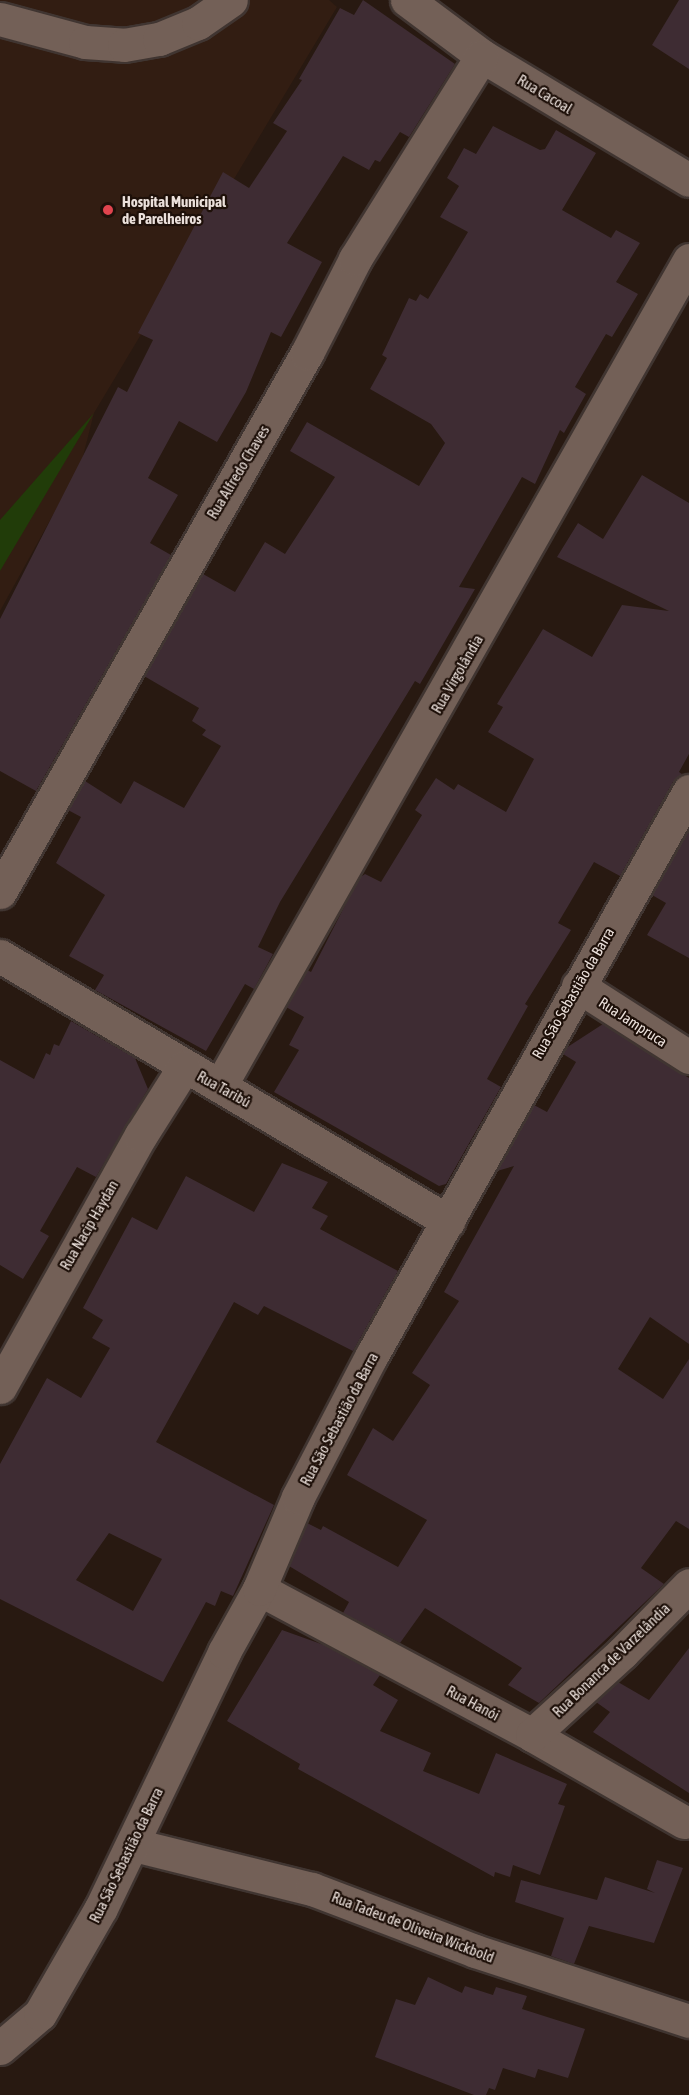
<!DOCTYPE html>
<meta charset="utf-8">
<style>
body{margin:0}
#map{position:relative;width:689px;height:2095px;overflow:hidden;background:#281911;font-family:"Asap Condensed",sans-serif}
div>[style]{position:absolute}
.built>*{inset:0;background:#321d12}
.green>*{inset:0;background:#213c09}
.building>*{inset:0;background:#3e2c33}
.roads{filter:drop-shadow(2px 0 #403531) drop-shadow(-2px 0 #403531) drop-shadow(0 2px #403531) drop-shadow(0 -2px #403531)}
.minor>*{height:33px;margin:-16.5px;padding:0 16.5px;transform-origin:16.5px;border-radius:16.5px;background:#736057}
.dots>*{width:16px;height:16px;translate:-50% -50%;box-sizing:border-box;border:3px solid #1e1009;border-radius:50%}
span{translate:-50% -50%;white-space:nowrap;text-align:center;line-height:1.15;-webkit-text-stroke:4.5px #1e1009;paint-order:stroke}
.street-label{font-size:15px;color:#ebe0db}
.poi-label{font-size:15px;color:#ebe0db;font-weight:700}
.left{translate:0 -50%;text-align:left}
</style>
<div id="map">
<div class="built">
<div style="clip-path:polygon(0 0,329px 0,337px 7px,94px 413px,81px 464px,0 611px)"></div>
</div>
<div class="green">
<div style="clip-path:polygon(94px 413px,0 571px,0 520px)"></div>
</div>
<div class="building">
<div style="clip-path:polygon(363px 0,455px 64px,409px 137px,400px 132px,380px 162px,375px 160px,369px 170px,343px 156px,287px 243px,322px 262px,281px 337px,271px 332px,246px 392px,217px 442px,179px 421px,148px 478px,178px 495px,150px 543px,171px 555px,36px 791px,0 771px,0 619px,118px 387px,127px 392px,153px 340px,138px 333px,223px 172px,249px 188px,287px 131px,273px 123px,302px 80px,299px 79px,340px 8px,354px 15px)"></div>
<div style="clip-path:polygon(679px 0,689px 0,689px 69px,652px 45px)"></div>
<div style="clip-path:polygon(493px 126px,540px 150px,545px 149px,556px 130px,596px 153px,562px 210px,611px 238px,616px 230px,640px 243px,616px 282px,638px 294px,612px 337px,606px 334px,575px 387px,586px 394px,564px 433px,560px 430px,535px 484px,522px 477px,459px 587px,475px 589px,438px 653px,420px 684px,415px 681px,280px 902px,258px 947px,273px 954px,254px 989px,245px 984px,206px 1051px,95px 990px,104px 975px,69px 956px,105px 895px,56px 863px,81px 817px,68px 810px,85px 781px,121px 804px,134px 781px,184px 808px,221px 746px,202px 735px,206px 730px,192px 721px,199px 708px,144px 676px,203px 574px,235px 592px,265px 542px,285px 554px,335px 477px,290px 451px,307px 422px,419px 486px,445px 443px,431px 424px,370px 389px,387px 358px,382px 355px,409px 298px,416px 301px,420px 294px,428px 299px,468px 232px,440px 217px,459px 186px,447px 178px,464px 148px,476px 154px)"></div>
<div style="clip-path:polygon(642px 475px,689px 503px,689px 754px,679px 772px,682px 774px,673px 782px,620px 876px,594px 862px,558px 923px,571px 930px,525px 1004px,528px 1006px,487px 1079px,501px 1087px,446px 1184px,439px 1186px,274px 1092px,299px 1050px,289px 1045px,304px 1017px,286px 1007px,307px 970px,311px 972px,359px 878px,365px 874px,381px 882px,422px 815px,415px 810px,436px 778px,454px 790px,458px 784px,506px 812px,534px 759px,488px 732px,503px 707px,497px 704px,543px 629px,592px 657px,622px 605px,669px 611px,557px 557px,578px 523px,603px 539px)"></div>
<div style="clip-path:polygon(689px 829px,689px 958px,647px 935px,666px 903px,652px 895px)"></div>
<div style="clip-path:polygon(71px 1021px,135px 1058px,148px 1089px,96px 1177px,77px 1167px,40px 1231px,49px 1236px,23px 1279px,0 1265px,0 1060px,34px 1079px,46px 1053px,50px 1055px,54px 1044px,59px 1046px)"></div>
<div style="clip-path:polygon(603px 1024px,689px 1078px,689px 1344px,650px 1317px,618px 1369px,663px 1399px,689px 1359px,689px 1529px,676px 1521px,641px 1568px,664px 1584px,539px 1703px,508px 1685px,522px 1668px,425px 1608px,400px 1643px,343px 1613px,349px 1602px,289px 1566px,307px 1523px,321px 1530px,323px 1526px,398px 1567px,427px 1520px,347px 1475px,373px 1428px,393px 1441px,430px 1385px,412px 1373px,459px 1301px,444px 1292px,514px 1166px,497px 1171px,534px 1105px,547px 1112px,576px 1062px,563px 1054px,566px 1048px)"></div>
<div style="clip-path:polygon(evenodd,282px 1163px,328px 1182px,312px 1208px,328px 1216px,320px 1229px,398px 1271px,353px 1351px,264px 1306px,258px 1315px,234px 1302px,156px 1442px,274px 1505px,233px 1596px,221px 1591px,215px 1606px,206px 1602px,163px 1682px,0 1599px,0 1464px,47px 1378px,81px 1398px,110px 1348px,92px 1338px,103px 1320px,83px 1308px,132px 1217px,157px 1230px,186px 1176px,254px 1212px,282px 1163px,109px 1533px,162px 1559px,133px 1611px,76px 1580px,109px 1533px)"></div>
<div style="clip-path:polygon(282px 1630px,324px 1645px,380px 1675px,373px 1685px,398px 1700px,380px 1731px,431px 1753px,423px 1771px,479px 1794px,496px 1753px,567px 1784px,558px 1804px,565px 1806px,540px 1875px,513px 1865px,510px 1877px,495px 1872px,494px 1877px,298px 1769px,300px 1764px,227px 1721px)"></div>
<div style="clip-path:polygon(689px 1648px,689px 1793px,593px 1732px,610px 1712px,596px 1702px,618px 1682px,649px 1700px)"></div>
<div style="clip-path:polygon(657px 1860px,683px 1868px,654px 1943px,589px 1926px,574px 1964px,551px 1956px,564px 1918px,515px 1902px,521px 1880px,597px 1900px,605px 1877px,655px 1893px,647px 1889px)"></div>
<div style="clip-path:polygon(428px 1977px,462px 1993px,465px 1986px,493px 1995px,496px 1987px,527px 1996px,522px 2009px,585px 2029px,568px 2078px,538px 2069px,535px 2078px,503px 2068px,495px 2090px,489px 2088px,486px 2095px,474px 2095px,375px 2057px,396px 1999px,415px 2005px)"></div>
</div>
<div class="roads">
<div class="minor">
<div style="left:407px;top:0;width:94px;rotate:36.7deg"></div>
<div style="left:482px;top:56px;width:241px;rotate:30.9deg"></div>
<div style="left:0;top:19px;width:88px;rotate:15.1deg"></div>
<div style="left:85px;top:42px;width:39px;rotate:4deg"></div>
<div style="left:124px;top:45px;width:36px;rotate:-10deg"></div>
<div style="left:159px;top:39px;width:42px;rotate:-22.3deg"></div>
<div style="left:198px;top:23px;width:40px;rotate:-34.9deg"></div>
<div style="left:0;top:892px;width:620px;rotate:-60.34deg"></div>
<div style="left:307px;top:353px;width:106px;rotate:-62.9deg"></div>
<div style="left:355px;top:259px;width:239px;rotate:-58deg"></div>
<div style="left:0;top:956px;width:521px;rotate:30.61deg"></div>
<div style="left:578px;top:986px;width:132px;rotate:32.6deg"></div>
<div style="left:220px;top:1086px;width:950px;rotate:-60.41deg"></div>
<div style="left:0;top:1387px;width:289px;rotate:-60.8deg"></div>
<div style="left:141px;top:1135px;width:80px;rotate:-57.7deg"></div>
<div style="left:259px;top:1589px;width:310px;rotate:28.1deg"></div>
<div style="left:532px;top:1735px;width:175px;rotate:29.8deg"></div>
<div style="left:532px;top:1735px;width:122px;rotate:-42.3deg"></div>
<div style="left:622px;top:1653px;width:95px;rotate:-45.4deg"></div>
<div style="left:134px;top:1845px;width:183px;rotate:13.9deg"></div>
<div style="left:312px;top:1889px;width:174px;rotate:20.8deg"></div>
<div style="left:475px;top:1951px;width:225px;rotate:18.1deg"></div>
<div style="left:0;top:2048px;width:52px;rotate:-40.4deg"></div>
<div style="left:40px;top:2014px;width:122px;rotate:-60.1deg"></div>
<div style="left:101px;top:1908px;width:284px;rotate:-64.3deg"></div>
<div style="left:224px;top:1652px;width:72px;rotate:-60.9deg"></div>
<div style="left:259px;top:1589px;width:100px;rotate:-67deg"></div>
<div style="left:298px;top:1497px;width:160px;rotate:-62.5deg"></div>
<div style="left:372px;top:1355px;width:647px;rotate:-60.66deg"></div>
</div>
</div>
<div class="dots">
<div style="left:108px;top:210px;background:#e0444e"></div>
</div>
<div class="street-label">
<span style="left:545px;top:94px;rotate:31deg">Rua Cacoal</span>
<span style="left:238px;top:472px;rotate:-59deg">Rua Alfredo Chaves</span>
<span style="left:457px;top:674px;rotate:-60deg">Rua Virgolândia</span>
<span style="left:573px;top:993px;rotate:-60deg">Rua São Sebastião da Barra</span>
<span style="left:633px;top:1022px;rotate:33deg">Rua Jampruca</span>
<span style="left:224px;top:1089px;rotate:29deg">Rua Taribú</span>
<span style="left:89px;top:1225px;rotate:-60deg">Rua Nacip Haydan</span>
<span style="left:339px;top:1419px;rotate:-62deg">Rua São Sebastião da Barra</span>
<span style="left:611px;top:1660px;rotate:-44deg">Rua Bonanca de Varzelândia</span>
<span style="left:473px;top:1703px;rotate:28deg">Rua Hanói</span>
<span style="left:126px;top:1855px;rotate:-64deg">Rua São Sebastião da Barra</span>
<span style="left:413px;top:1927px;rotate:21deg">Rua Tadeu de Oliveira Wickbold</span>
</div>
<div class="poi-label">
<span class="left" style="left:122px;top:210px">Hospital Municipal<br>de Parelheiros</span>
</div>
</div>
